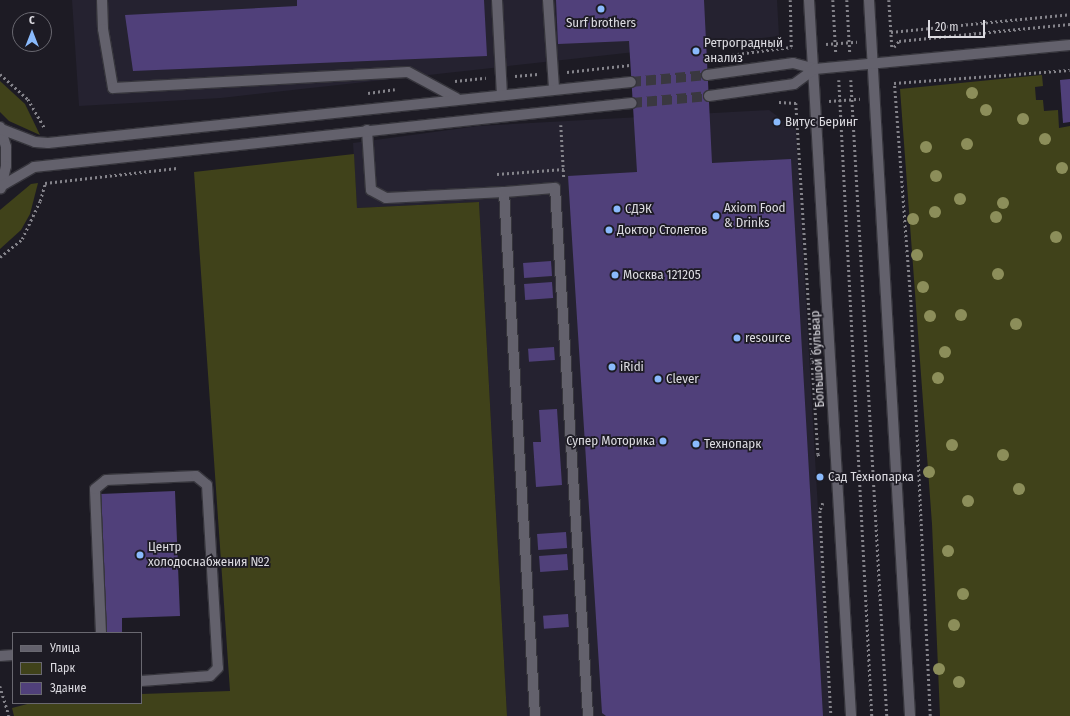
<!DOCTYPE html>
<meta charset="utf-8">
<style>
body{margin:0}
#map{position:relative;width:1070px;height:716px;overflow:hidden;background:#1d1b24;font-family:"Fira Sans Condensed",sans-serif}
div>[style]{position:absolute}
.built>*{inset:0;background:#252230}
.green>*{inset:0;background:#40421a}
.building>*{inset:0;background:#50407a;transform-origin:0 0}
.street-tunnel>*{height:10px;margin-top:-5px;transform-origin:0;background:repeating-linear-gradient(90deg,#3a3840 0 10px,transparent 0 15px)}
.path>*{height:2.5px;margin-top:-1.25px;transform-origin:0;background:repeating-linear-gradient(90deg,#84838a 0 2px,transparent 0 5px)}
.roads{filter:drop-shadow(1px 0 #36353c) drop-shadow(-1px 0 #36353c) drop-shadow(0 1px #36353c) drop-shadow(0 -1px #36353c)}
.lane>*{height:10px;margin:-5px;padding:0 5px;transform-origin:5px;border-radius:5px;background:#63616c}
.street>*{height:10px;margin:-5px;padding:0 5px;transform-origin:5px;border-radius:5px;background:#63616c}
.trees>*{width:12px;height:12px;margin:-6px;border-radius:50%;background:#8c8e5a}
.dots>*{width:11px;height:11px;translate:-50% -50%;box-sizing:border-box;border:2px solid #1d1b24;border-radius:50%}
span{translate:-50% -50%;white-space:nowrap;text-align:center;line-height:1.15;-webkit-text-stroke:3.5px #1d1b24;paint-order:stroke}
.poi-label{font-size:13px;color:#dcdbe1}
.left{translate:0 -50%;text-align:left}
.right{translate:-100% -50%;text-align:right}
.street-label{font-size:13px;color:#dcdbe1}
.legend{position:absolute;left:12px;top:632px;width:130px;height:72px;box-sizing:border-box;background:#1d1b24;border:1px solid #696870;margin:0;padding:5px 7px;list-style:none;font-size:12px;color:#dcdbe1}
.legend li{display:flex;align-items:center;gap:8px;height:20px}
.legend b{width:20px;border:1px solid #696870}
.north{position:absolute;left:12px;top:12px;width:40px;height:40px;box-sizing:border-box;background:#1d1b24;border:1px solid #696870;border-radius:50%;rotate:0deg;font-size:11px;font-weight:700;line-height:16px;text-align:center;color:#dcdbe1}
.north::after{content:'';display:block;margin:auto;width:14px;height:18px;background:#8abafc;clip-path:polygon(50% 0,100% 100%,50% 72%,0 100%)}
.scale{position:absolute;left:928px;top:20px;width:57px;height:18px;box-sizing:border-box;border:2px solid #dcdbe1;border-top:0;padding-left:5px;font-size:12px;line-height:14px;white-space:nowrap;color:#dcdbe1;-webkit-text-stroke:3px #1d1b24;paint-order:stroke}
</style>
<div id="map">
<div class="built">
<div style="clip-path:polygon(72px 0,777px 0,779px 36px,221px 98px,79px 106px)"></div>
<div style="clip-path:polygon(769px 110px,796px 130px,830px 716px,507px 716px,479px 202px,357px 208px,353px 143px,478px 126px)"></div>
</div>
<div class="green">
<div style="clip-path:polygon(1042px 75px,1043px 86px,1035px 87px,1036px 100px,1043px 100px,1044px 111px,1058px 110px,1059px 128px,1070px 126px,1070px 716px,940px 716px,932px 524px,900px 89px)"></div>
<div style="clip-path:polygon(0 81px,25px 104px,40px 135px,9px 121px,0 112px)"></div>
<div style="clip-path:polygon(354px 154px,357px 208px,479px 202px,507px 716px,14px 716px,12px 708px,31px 703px,141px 703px,141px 694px,230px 691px,194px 172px)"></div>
<div style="clip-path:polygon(38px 183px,30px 214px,21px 230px,0 249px,0 210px,31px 184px)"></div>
</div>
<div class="building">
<div style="clip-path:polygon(297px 0,484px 0,487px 56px,133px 71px,125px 15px,297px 6px)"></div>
<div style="clip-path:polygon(556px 0,704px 0,712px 163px,791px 159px,823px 716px,606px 716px,602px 713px,568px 176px,637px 172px,629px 41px,558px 44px)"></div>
<div style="clip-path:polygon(1070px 79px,1070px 122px,1063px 123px,1060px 80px)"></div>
<div style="left:551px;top:261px;width:15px;height:28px;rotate:86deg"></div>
<div style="left:552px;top:282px;width:16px;height:28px;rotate:86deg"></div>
<div style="left:554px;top:347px;width:13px;height:26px;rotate:86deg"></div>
<div style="clip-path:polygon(557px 409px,562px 485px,536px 487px,533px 442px,541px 442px,539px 410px)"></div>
<div style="clip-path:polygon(175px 491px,180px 616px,122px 618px,122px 633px,105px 633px,100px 494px)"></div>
<div style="left:566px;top:532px;width:16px;height:29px;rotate:86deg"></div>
<div style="left:567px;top:554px;width:16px;height:28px;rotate:86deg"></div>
<div style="left:568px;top:614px;width:13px;height:25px;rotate:86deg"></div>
</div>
<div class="street-tunnel">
<div style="left:631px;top:82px;width:76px;rotate:-5.3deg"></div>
<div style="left:632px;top:103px;width:77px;rotate:-5.2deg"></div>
</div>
<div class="path">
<div style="left:833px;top:0;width:53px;rotate:86.8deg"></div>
<div style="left:847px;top:0;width:53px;rotate:86.8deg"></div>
<div style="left:889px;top:0;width:47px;rotate:86.3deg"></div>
<div style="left:891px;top:32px;width:180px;rotate:-5.7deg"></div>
<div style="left:826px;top:44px;width:31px;rotate:-4deg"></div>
<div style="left:894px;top:47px;width:8px;rotate:-50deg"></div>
<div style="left:899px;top:41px;width:172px;rotate:-5.7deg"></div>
<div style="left:707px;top:58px;width:85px;rotate:-7.5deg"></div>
<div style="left:791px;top:47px;width:47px;rotate:-91.2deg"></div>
<div style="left:567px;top:72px;width:63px;rotate:-6.3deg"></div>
<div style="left:0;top:74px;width:38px;rotate:42deg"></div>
<div style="left:28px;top:99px;width:34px;rotate:60deg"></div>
<div style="left:515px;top:76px;width:23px;rotate:-5deg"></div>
<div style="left:839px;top:80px;width:637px;rotate:87.03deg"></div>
<div style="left:851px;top:80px;width:637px;rotate:86.76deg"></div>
<div style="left:455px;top:81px;width:31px;rotate:-6deg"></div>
<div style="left:368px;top:93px;width:27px;rotate:-8deg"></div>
<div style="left:829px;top:101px;width:31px;rotate:-4deg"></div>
<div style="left:779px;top:102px;width:17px;rotate:3deg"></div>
<div style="left:796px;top:103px;width:352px;rotate:86.4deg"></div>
<div style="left:818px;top:454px;width:4px;rotate:63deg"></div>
<div style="left:561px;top:125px;width:53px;rotate:86.8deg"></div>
<div style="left:497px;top:174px;width:67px;rotate:-4.3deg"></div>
<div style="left:0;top:257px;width:28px;rotate:-39deg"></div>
<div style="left:22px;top:239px;width:42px;rotate:-64.7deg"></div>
<div style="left:40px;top:201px;width:19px;rotate:-74deg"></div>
<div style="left:45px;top:183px;width:133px;rotate:-6.5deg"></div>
<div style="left:823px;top:503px;width:9px;rotate:111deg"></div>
<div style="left:820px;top:511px;width:205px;rotate:86.9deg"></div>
<div style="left:0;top:686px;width:31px;rotate:73deg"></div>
<div style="left:930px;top:716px;width:409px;rotate:-92.7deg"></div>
<div style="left:911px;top:307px;width:225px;rotate:-94.3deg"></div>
<div style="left:894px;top:83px;width:176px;rotate:-4.2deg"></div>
</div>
<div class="roads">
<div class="lane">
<div style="left:102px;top:0;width:29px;rotate:88deg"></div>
<div style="left:103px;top:29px;width:60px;rotate:80.4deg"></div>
<div style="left:113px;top:88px;width:295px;rotate:-3.1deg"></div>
<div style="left:408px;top:72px;width:55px;rotate:28.4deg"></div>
<div style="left:497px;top:0;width:95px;rotate:87deg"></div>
<div style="left:548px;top:0;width:89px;rotate:86.1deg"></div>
<div style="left:367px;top:130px;width:60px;rotate:86.2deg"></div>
<div style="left:371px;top:190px;width:17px;rotate:28deg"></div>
<div style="left:386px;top:198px;width:118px;rotate:-2.9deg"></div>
<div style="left:504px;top:192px;width:525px;rotate:86.61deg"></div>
<div style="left:504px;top:192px;width:51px;rotate:-4.5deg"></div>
<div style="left:555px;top:188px;width:529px;rotate:86.42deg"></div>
<div style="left:101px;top:633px;width:144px;rotate:-92.4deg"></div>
<div style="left:95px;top:489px;width:14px;rotate:-39deg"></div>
<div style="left:106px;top:480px;width:90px;rotate:-2.5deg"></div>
<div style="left:196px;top:476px;width:14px;rotate:39deg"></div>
<div style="left:207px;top:485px;width:183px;rotate:86.6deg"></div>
<div style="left:218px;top:668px;width:11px;rotate:135deg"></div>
<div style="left:210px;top:676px;width:69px;rotate:175.9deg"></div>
<div style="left:0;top:656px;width:13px;rotate:-4deg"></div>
</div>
<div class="street">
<div style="left:809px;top:0;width:717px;rotate:86.64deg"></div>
<div style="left:869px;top:0;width:717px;rotate:86.72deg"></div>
<div style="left:707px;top:75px;width:87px;rotate:-7.9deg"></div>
<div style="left:793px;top:63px;width:23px;rotate:15deg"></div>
<div style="left:815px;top:69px;width:256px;rotate:-5.4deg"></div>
<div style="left:709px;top:96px;width:86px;rotate:-8deg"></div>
<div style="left:794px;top:84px;width:26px;rotate:-36deg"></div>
<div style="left:0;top:127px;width:21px;rotate:73deg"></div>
<div style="left:6px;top:147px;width:19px;rotate:90deg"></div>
<div style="left:6px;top:166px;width:23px;rotate:103deg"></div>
<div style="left:1px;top:129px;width:36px;rotate:21deg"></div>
<div style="left:35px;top:142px;width:13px;rotate:4deg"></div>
<div style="left:48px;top:143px;width:586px;rotate:-5.97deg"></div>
<div style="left:3px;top:185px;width:36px;rotate:-30deg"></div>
<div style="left:34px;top:167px;width:601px;rotate:-6.11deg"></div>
</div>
</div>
<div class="trees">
<div style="left:972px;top:93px"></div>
<div style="left:986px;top:110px"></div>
<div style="left:1023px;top:119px"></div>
<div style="left:1045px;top:139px"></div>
<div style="left:967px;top:144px"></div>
<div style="left:926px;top:147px"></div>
<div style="left:1062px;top:168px"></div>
<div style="left:936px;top:176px"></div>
<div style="left:960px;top:199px"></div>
<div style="left:1003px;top:203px"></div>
<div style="left:935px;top:212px"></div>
<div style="left:996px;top:217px"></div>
<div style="left:913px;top:219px"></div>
<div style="left:1056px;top:237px"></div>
<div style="left:917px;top:255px"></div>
<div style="left:998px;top:274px"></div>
<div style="left:923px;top:287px"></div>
<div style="left:961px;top:315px"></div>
<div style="left:930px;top:316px"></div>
<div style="left:1016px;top:324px"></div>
<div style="left:945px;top:352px"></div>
<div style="left:938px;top:378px"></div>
<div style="left:952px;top:445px"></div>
<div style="left:1003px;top:455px"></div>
<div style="left:929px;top:472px"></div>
<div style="left:1019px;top:489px"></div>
<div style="left:968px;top:501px"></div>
<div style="left:948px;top:551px"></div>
<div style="left:963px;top:594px"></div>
<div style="left:954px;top:625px"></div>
<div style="left:939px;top:669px"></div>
<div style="left:959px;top:682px"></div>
</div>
<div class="dots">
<div style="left:601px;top:9px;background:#8abafc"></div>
<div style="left:696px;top:51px;background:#8abafc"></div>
<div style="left:777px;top:122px;background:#8abafc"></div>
<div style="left:617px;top:209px;background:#8abafc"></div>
<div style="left:716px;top:216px;background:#8abafc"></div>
<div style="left:609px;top:230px;background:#8abafc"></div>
<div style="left:615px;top:275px;background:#8abafc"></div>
<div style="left:737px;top:338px;background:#8abafc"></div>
<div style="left:612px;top:367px;background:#8abafc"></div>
<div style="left:658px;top:379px;background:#8abafc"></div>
<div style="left:663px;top:441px;background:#8abafc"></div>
<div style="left:696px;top:444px;background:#8abafc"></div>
<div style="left:820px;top:477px;background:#8abafc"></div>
<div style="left:140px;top:555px;background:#8abafc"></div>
</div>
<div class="poi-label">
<span style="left:601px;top:23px">Surf brothers</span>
<span class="left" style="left:704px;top:51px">Ретроградный<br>анализ</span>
<span class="left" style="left:785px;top:122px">Витус Беринг</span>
<span class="left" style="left:625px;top:209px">СДЭК</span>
<span class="left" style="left:724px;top:216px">Axiom Food<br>&amp; Drinks</span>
<span class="left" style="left:617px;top:230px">Доктор Столетов</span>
<span class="left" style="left:623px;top:275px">Москва 121205</span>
<span class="left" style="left:745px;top:338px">resource</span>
<span class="left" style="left:620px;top:367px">iRidi</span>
<span class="left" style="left:666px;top:379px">Clever</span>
<span class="right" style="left:655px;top:441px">Супер Моторика</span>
<span class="left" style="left:704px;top:444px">Технопарк</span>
<span class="left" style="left:828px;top:477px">Сад Технопарка</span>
<span class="left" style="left:148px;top:555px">Центр<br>холодоснабжения №2</span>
</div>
<div class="street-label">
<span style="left:818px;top:359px;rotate:-93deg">Большой бульвар</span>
</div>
<ul class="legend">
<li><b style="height:5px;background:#63616c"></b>Улица</li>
<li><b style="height:11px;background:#40421a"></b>Парк</li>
<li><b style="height:11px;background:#50407a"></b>Здание</li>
</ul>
<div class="north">С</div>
<div class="scale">20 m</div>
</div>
